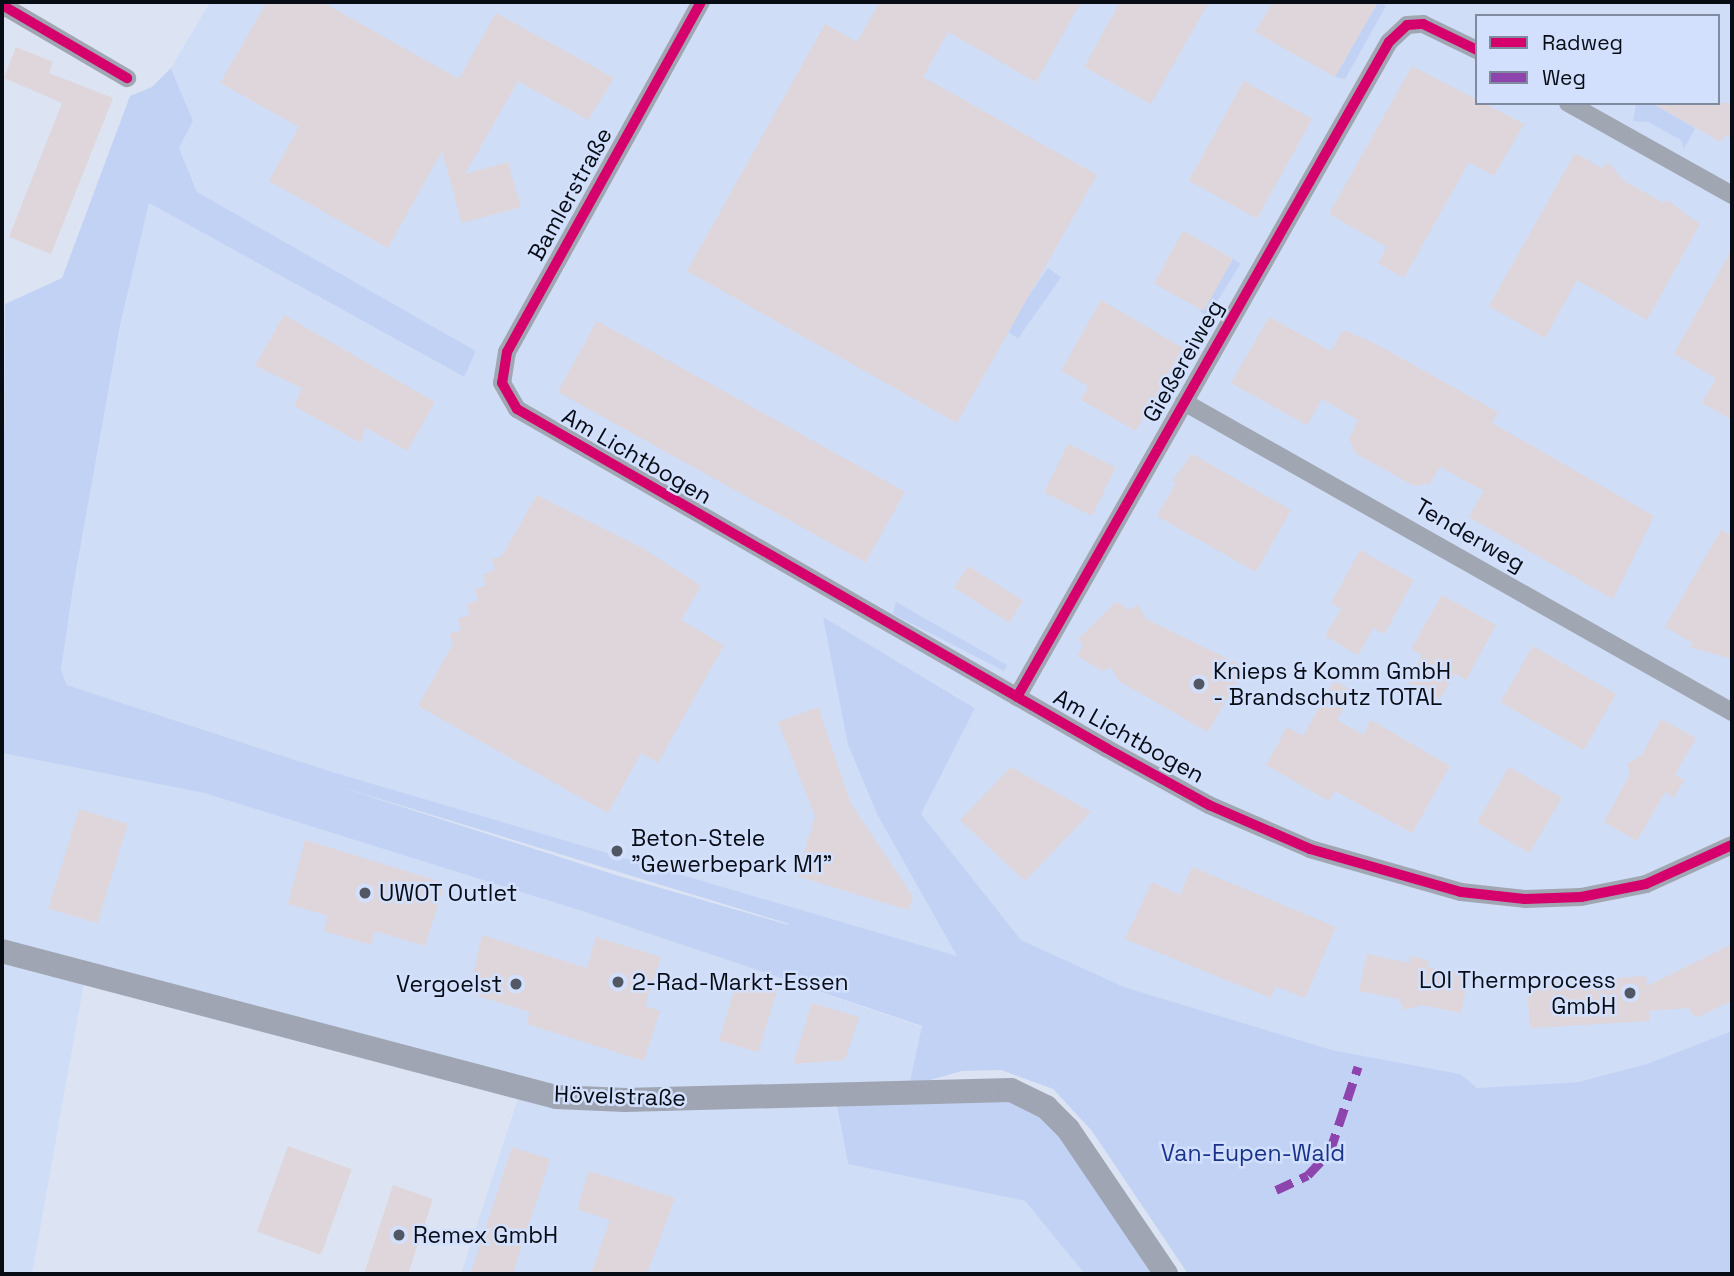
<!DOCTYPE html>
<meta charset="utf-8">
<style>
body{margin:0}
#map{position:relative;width:1734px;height:1276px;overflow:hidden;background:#dce4f3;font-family:"Space Grotesk",sans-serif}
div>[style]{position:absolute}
.built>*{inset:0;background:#d0ddf7}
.green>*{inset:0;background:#c2d2f5;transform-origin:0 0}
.building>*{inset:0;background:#ded6da;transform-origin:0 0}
.street>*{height:18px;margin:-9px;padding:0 9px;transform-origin:9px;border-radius:9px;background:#a0a6b2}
.secondary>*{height:24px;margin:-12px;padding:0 12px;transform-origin:12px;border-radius:12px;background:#9fa5b2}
.quiet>*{height:9px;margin-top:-4.5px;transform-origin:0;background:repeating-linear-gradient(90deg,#8e44ad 0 18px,transparent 0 27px)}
.cycleway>*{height:10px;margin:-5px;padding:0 5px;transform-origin:5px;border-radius:5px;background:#d6006c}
.dots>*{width:19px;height:19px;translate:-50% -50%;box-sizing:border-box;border:4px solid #d2e0fd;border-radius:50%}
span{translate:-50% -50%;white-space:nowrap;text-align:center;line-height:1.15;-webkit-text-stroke:5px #d2e0fd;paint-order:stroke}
.street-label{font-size:23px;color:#080c15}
.poi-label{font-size:23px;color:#080c15}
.left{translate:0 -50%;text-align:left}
.right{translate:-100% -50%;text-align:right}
.park-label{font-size:23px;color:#183389}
.frame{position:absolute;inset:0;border:4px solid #080c15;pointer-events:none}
.legend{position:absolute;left:1475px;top:14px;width:245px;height:91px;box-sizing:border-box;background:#d2e0fd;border:2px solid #818ba0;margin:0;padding:9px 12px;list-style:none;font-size:21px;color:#080c15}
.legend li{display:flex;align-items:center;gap:14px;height:35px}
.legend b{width:35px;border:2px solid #818ba0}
</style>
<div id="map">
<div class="built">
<div style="clip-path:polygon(evenodd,210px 2px,1732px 2px,1732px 1031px,1647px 1064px,1578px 1082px,1476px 1088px,1460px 1074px,1332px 1050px,1124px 987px,1021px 940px,920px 814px,975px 707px,824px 618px,848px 745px,878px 816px,958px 957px,329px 771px,67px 685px,61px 670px,73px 588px,119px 326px,149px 203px,463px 377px,476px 351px,197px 192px,179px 148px,193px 121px,171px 68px,210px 2px,1477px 16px,1718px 16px,1718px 103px,1477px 103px,1477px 16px)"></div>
<div style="clip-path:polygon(2px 753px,204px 793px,582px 911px,922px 1027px,909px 1086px,576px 1097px,2px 949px)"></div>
<div style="clip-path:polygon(2px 955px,85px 977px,32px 1274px,2px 1274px)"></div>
<div style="clip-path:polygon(521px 1089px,834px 1097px,848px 1164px,1025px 1201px,1085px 1274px,461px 1274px)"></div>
</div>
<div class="green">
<div style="clip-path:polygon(1378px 2px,1386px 6px,1358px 56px,1345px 79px,1335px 77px)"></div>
<div style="clip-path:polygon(evenodd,171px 68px,193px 121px,179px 148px,197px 192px,476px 351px,464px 377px,149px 203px,120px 325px,73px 588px,61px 670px,67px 685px,329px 771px,957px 956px,878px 816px,848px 745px,823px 617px,975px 708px,921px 814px,1021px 940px,1124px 987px,1332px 1050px,1460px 1074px,1477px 1088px,1578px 1082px,1647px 1064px,1732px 1031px,1732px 1274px,1188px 1274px,1092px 1131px,1053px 1089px,1001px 1070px,962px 1071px,909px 1086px,922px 1026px,582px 911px,204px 793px,2px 753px,5px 304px,62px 278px,130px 96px,152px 87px,171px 68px,334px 785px,789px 924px,789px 925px,619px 876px,334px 785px)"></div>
<div style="clip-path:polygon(1636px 103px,1655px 105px,1695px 128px,1684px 149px,1681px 140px,1648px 122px,1633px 121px)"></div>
<div style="left:1233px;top:259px;width:9px;height:62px;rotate:32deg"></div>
<div style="left:1048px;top:268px;width:16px;height:75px;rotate:35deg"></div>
<div style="clip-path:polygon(896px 602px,1007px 665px,1004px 671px,893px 614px)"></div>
<div style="clip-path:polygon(999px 1091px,1044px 1110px,1162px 1274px,1085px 1274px,1025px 1201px,848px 1164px,835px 1097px)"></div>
</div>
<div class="building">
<div style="clip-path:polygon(267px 2px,322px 2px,459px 79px,496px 13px,614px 78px,588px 120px,518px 81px,465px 174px,508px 162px,521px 207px,462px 223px,442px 151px,388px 248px,269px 181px,299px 127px,220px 83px)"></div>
<div style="clip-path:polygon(880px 2px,1081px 2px,1036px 82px,948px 32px,923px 77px,1097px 175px,957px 423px,687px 271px,825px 24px,857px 42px)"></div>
<div style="clip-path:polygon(1120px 2px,1209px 2px,1151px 104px,1084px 67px)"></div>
<div style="clip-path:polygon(1273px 2px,1378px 2px,1335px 77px,1255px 32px)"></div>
<div style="clip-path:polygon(16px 47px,53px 62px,49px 73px,113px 98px,51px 254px,9px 237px,62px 103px,4px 78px)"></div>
<div style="clip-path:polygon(1412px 66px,1524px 124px,1494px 176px,1469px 162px,1404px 278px,1378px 263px,1387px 247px,1329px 214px)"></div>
<div style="left:1244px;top:81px;width:78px;height:114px;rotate:29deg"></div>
<div style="clip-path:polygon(1652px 103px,1732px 103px,1732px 139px,1726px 135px,1721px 142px)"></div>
<div style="clip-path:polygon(1575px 153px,1602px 168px,1608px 162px,1624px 181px,1664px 203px,1667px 200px,1700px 224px,1647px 320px,1577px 280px,1545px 338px,1489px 306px)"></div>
<div style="left:1183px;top:231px;width:57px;height:60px;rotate:29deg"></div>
<div style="clip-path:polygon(1732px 249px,1732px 420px,1702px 403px,1716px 378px,1674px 354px)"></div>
<div style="clip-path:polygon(1101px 300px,1183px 348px,1136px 431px,1081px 400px,1088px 386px,1061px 371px)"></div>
<div style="clip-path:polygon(284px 315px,435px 402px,407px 451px,365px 427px,361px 443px,294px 406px,302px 388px,255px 366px)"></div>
<div style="clip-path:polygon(1269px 317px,1331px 351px,1343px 330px,1374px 343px,1498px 412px,1492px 423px,1654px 516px,1613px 599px,1469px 517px,1484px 491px,1440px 467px,1430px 483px,1414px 486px,1355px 453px,1349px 439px,1358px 420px,1322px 399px,1307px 425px,1231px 383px)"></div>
<div style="left:597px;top:321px;width:352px;height:81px;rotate:29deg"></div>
<div style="left:1068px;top:444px;width:53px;height:54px;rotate:26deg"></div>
<div style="clip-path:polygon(1192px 454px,1291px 510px,1256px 572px,1157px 516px,1176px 483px,1172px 481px)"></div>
<div style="clip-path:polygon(537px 495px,641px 547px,701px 586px,681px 620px,724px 645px,658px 763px,641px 753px,608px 813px,418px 706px,453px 644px,449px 634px,461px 630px,458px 618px,470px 616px,467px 604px,478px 600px,475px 589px,486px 586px,483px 575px,495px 570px,492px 559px,502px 556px)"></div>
<div style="clip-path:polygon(1721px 530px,1732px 536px,1732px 659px,1690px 647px,1693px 643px,1665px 627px)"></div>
<div style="clip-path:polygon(1360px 550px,1414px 580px,1384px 634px,1373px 628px,1358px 655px,1325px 636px,1341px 609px,1331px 603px)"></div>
<div style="left:968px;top:566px;width:65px;height:26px;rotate:32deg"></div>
<div style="clip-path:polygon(1442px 595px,1496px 625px,1466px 680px,1455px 674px,1439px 700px,1407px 682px,1422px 655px,1411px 649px)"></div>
<div style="clip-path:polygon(1116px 602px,1130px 610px,1138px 605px,1146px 619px,1245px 667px,1208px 732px,1119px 681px,1111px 667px,1103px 671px,1077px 656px,1083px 646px,1079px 638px)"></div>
<div style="left:1533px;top:646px;width:96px;height:65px;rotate:30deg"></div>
<div style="clip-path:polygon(1334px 681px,1353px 691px,1337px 720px,1363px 735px,1371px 720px,1450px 766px,1412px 833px,1335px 791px,1329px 801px,1266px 765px,1287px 727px,1303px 736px)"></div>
<div style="clip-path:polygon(818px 707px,851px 804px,913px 897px,908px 910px,797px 876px,815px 816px,778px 722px)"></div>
<div style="clip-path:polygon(1661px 719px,1696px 738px,1675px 775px,1684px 780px,1674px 798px,1665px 792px,1637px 841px,1604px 822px,1630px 774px,1627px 764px,1642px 755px)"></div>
<div style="clip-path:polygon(1011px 767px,1091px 812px,1025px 881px,960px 820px)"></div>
<div style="left:1509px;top:767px;width:61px;height:64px;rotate:30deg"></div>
<div style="left:79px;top:809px;width:51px;height:104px;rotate:17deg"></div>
<div style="clip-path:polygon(305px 840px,445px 883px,425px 946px,375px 931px,371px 945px,324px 931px,328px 916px,288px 904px)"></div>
<div style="clip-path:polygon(1192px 867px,1336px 927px,1305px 998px,1276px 986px,1271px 998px,1125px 939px,1152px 882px,1180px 895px)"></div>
<div style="clip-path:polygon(482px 935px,587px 968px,596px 937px,661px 957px,645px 1006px,660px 1011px,644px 1061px,527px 1024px,530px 1012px,469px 993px)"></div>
<div style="clip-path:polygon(1732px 944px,1732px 1001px,1695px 1018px,1689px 1008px,1649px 1011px,1650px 1021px,1530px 1028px,1527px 984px,1646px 976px,1647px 986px)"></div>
<div style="clip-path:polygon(1367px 954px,1409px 963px,1410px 956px,1428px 960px,1427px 967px,1469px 975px,1461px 1013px,1422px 1005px,1405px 1010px,1399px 999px,1359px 991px)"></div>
<div style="left:738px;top:978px;width:41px;height:65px;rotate:17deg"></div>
<div style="clip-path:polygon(812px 1003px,859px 1017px,845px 1060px,793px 1064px)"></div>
<div style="left:288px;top:1146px;width:68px;height:91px;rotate:20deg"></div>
<div style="left:512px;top:1147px;width:40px;height:133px;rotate:18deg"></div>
<div style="clip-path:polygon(589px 1171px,675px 1198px,647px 1274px,591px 1274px,610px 1220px,577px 1209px)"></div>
<div style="clip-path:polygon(393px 1185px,433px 1199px,408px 1274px,364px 1274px)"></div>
</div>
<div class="street">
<div style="left:701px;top:2px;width:400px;rotate:119deg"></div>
<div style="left:507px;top:352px;width:31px;rotate:99deg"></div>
<div style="left:502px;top:383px;width:30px;rotate:60deg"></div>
<div style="left:517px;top:409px;width:680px;rotate:29.92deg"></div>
<div style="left:1106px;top:748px;width:118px;rotate:29deg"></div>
<div style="left:1209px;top:805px;width:110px;rotate:23.5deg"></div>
<div style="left:1310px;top:849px;width:157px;rotate:15.9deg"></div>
<div style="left:1461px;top:892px;width:64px;rotate:6.2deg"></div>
<div style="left:1525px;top:899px;width:56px;rotate:-2deg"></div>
<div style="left:1581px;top:897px;width:66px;rotate:-11.3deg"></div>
<div style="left:1646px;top:884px;width:94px;rotate:-24.4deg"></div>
<div style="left:2px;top:5px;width:145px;rotate:30.3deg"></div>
<div style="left:1568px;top:103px;width:188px;rotate:29.3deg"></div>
<div style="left:1184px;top:402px;width:630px;rotate:29.5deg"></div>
<div style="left:1017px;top:697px;width:753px;rotate:-60.41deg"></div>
<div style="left:1389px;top:42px;width:25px;rotate:-43deg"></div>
<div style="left:1407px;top:25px;width:16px;rotate:-4deg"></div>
<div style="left:1423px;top:24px;width:60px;rotate:25.7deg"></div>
</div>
<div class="secondary">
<div style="left:2px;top:951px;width:573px;rotate:14.76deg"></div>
<div style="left:556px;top:1097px;width:69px;rotate:2.5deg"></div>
<div style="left:625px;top:1100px;width:386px;rotate:-1.5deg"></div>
<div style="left:1011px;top:1090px;width:39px;rotate:26deg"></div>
<div style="left:1046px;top:1107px;width:31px;rotate:45deg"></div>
<div style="left:1068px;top:1129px;width:175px;rotate:55.9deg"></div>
</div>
<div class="quiet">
<div style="left:1276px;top:1190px;width:35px;rotate:-25deg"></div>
<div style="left:1308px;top:1175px;width:33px;rotate:-47deg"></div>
<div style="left:1330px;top:1151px;width:89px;rotate:-71.6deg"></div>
</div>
<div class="cycleway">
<div style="left:701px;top:2px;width:400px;rotate:119deg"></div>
<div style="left:507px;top:352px;width:31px;rotate:99deg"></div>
<div style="left:502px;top:383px;width:30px;rotate:60deg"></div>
<div style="left:517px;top:409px;width:680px;rotate:29.92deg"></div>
<div style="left:1106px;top:748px;width:118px;rotate:29deg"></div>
<div style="left:1209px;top:805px;width:110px;rotate:23.5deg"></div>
<div style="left:1310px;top:849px;width:157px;rotate:15.9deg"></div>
<div style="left:1461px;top:892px;width:64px;rotate:6.2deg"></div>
<div style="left:1525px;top:899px;width:56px;rotate:-2deg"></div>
<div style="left:1581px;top:897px;width:66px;rotate:-11.3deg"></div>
<div style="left:1646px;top:884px;width:94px;rotate:-24.4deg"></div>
<div style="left:2px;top:5px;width:145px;rotate:30.3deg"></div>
<div style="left:1017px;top:697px;width:753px;rotate:-60.41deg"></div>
<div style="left:1389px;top:42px;width:25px;rotate:-43deg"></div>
<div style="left:1407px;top:25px;width:16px;rotate:-4deg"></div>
<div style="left:1423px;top:24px;width:60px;rotate:25.7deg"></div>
</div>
<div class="dots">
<div style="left:1199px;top:684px;background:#525863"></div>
<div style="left:617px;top:851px;background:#525863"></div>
<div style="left:365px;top:893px;background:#525863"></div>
<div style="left:618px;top:982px;background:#525863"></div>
<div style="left:516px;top:984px;background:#525863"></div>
<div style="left:1630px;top:993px;background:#525863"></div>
<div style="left:399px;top:1235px;background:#525863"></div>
</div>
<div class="street-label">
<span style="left:570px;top:194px;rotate:-61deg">Bamlerstraße</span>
<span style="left:1183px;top:361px;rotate:-60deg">Gießereiweg</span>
<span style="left:637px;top:456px;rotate:30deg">Am Lichtbogen</span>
<span style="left:1470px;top:535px;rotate:30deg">Tenderweg</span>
<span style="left:1129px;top:736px;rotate:29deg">Am Lichtbogen</span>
<span style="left:620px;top:1096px;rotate:2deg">Hövelstraße</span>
</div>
<div class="poi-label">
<span class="left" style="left:1213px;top:684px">Knieps &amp; Komm GmbH<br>- Brandschutz TOTAL</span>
<span class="left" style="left:631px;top:851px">Beton-Stele<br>"Gewerbepark M1"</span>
<span class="left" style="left:379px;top:893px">UWOT Outlet</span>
<span class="right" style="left:1616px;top:993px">LOI Thermprocess<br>GmbH</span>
<span class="left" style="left:632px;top:982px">2-Rad-Markt-Essen</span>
<span class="right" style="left:502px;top:984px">Vergoelst</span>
<span class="left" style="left:413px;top:1235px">Remex GmbH</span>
</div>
<div class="park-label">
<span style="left:1253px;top:1153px">Van-Eupen-Wald</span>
</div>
<div class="frame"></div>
<ul class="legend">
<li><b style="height:9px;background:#d6006c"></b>Radweg</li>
<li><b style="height:9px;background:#8e44ad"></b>Weg</li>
</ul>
</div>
